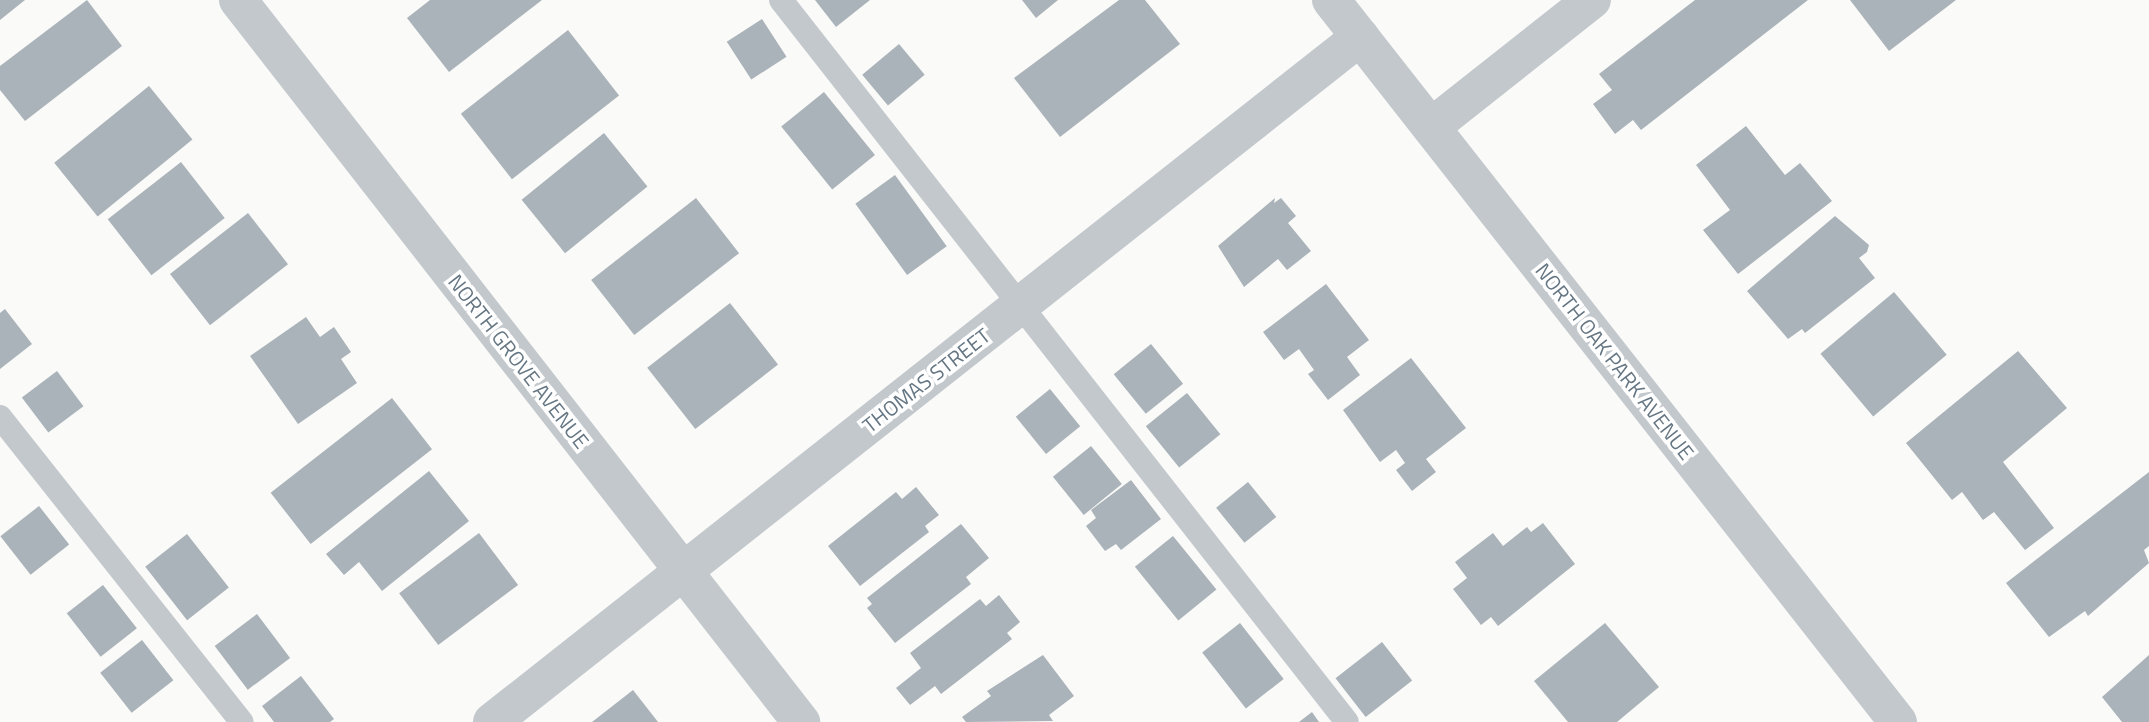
<!DOCTYPE html>
<style>
body{margin:0}
#map{position:relative;width:2149px;height:722px;overflow:hidden;background:#fafaf8;font-family:"Titillium Web",sans-serif}
div>[style]{position:absolute}
.building>*{inset:0;background:#aab3b9;transform-origin:0 0}
.service>*{height:24px;margin:-12px;padding:0 12px;transform-origin:12px;border-radius:12px;background:#c3c8cc}
.minor>*{height:38px;margin:-19px;padding:0 19px;transform-origin:19px;border-radius:19px;background:#c3c8cc}
.tertiary>*{height:38px;margin:-19px;padding:0 19px;transform-origin:19px;border-radius:19px;background:#c3c8cc}
span{translate:-50% -50%;white-space:nowrap;text-align:center;line-height:1.15;-webkit-text-stroke:7px #fff;paint-order:stroke}
.street-label{font-size:21px;color:#657683}
</style>
<div id="map">
<div class="building">
<div style="clip-path:polygon(0 0,25px 0,0 20px)"></div>
<div style="clip-path:polygon(87px 0,122px 46px,25px 121px,0 90px,0 66px)"></div>
<div style="clip-path:polygon(430px 0,542px 0,449px 72px,407px 18px)"></div>
<div style="clip-path:polygon(815px 0,870px 0,836px 27px)"></div>
<div style="clip-path:polygon(1022px 0,1058px 0,1036px 18px)"></div>
<div style="clip-path:polygon(1119px 0,1145px 0,1180px 44px,1060px 137px,1014px 78px)"></div>
<div style="clip-path:polygon(1695px 0,1808px 0,1641px 130px,1633px 120px,1615px 134px,1593px 104px,1612px 90px,1599px 74px)"></div>
<div style="clip-path:polygon(1850px 0,1956px 0,1889px 51px)"></div>
<div style="left:762px;top:19px;width:45px;height:42px;rotate:57deg"></div>
<div style="left:568px;top:30px;width:83px;height:136px;rotate:52deg"></div>
<div style="left:899px;top:44px;width:40px;height:48px;rotate:50deg"></div>
<div style="left:149px;top:86px;width:69px;height:122px;rotate:51deg"></div>
<div style="left:824px;top:92px;width:81px;height:55px;rotate:51deg"></div>
<div style="clip-path:polygon(1746px 126px,1785px 175px,1800px 163px,1832px 201px,1738px 274px,1703px 230px,1730px 210px,1696px 165px)"></div>
<div style="left:604px;top:133px;width:69px;height:106px;rotate:51deg"></div>
<div style="left:181px;top:162px;width:71px;height:93px;rotate:52deg"></div>
<div style="left:895px;top:175px;width:88px;height:49px;rotate:54deg"></div>
<div style="left:696px;top:198px;width:70px;height:133px;rotate:52deg"></div>
<div style="clip-path:polygon(1275px 198px,1274px 203px,1281px 198px,1296px 216px,1288px 223px,1311px 251px,1287px 270px,1278px 259px,1244px 287px,1218px 246px)"></div>
<div style="left:248px;top:213px;width:65px;height:99px;rotate:52deg"></div>
<div style="clip-path:polygon(1835px 216px,1869px 245px,1867px 252px,1859px 258px,1875px 278px,1805px 333px,1802px 329px,1788px 339px,1747px 291px)"></div>
<div style="clip-path:polygon(1326px 284px,1369px 340px,1347px 357px,1360px 375px,1328px 400px,1308px 374px,1314px 370px,1299px 349px,1284px 360px,1263px 332px)"></div>
<div style="left:1894px;top:292px;width:82px;height:96px;rotate:50deg"></div>
<div style="left:730px;top:303px;width:78px;height:105px;rotate:52deg"></div>
<div style="clip-path:polygon(5px 309px,32px 344px,0 369px,0 313px)"></div>
<div style="clip-path:polygon(306px 317px,320px 337px,334px 327px,351px 352px,341px 359px,357px 383px,298px 424px,250px 356px)"></div>
<div style="left:1151px;top:344px;width:51px;height:48px;rotate:51deg"></div>
<div style="clip-path:polygon(2018px 351px,2067px 408px,2003px 462px,2054px 528px,2025px 550px,1994px 512px,1983px 520px,1962px 492px,1952px 500px,1906px 443px)"></div>
<div style="clip-path:polygon(1411px 358px,1466px 428px,1426px 459px,1436px 472px,1412px 491px,1396px 470px,1405px 463px,1396px 450px,1380px 462px,1343px 410px)"></div>
<div style="left:57px;top:371px;width:44px;height:44px;rotate:53deg"></div>
<div style="left:1050px;top:389px;width:48px;height:44px;rotate:51deg"></div>
<div style="left:1187px;top:393px;width:53px;height:53px;rotate:51deg"></div>
<div style="left:392px;top:398px;width:65px;height:154px;rotate:52deg"></div>
<div style="left:1091px;top:446px;width:49px;height:49px;rotate:51deg"></div>
<div style="clip-path:polygon(429px 471px,469px 521px,382px 591px,359px 562px,344px 575px,326px 554px)"></div>
<div style="clip-path:polygon(2149px 472px,2149px 546px,2144px 550px,2149px 563px,2088px 616px,2085px 611px,2049px 637px,2006px 583px)"></div>
<div style="clip-path:polygon(1131px 480px,1161px 519px,1121px 550px,1116px 544px,1105px 551px,1086px 526px,1096px 518px,1091px 510px)"></div>
<div style="left:1248px;top:482px;width:45px;height:41px;rotate:51deg"></div>
<div style="clip-path:polygon(916px 487px,939px 515px,925px 526px,929px 532px,860px 586px,828px 546px,896px 492px,902px 499px)"></div>
<div style="left:39px;top:506px;width:49px;height:49px;rotate:52deg"></div>
<div style="clip-path:polygon(1543px 523px,1575px 564px,1498px 626px,1491px 617px,1481px 625px,1453px 589px,1467px 578px,1455px 562px,1493px 533px,1503px 546px,1527px 527px,1531px 532px)"></div>
<div style="clip-path:polygon(961px 524px,989px 558px,966px 577px,971px 584px,895px 643px,867px 608px,872px 604px,867px 598px)"></div>
<div style="left:479px;top:533px;width:65px;height:100px;rotate:53deg"></div>
<div style="left:187px;top:534px;width:68px;height:53px;rotate:52deg"></div>
<div style="left:1173px;top:536px;width:69px;height:49px;rotate:51deg"></div>
<div style="left:103px;top:585px;width:55px;height:46px;rotate:52deg"></div>
<div style="clip-path:polygon(999px 595px,1020px 622px,1007px 633px,1012px 639px,941px 694px,935px 686px,910px 705px,896px 688px,921px 668px,910px 653px,980px 599px,986px 606px)"></div>
<div style="left:257px;top:614px;width:55px;height:53px;rotate:53deg"></div>
<div style="left:1240px;top:623px;width:71px;height:48px;rotate:52deg"></div>
<div style="clip-path:polygon(1605px 623px,1659px 687px,1617px 722px,1568px 722px,1534px 681px)"></div>
<div style="left:142px;top:640px;width:51px;height:53px;rotate:52deg"></div>
<div style="left:1382px;top:642px;width:49px;height:59px;rotate:52deg"></div>
<div style="clip-path:polygon(1043px 655px,1074px 696px,1049px 715px,1053px 721px,966px 722px,962px 717px,991px 696px,987px 691px)"></div>
<div style="clip-path:polygon(2149px 655px,2149px 722px,2122px 722px,2102px 697px)"></div>
<div style="clip-path:polygon(301px 676px,334px 719px,330px 722px,274px 722px,262px 706px)"></div>
<div style="clip-path:polygon(633px 690px,658px 722px,592px 722px)"></div>
<div style="clip-path:polygon(1312px 712px,1319px 722px,1299px 722px)"></div>
</div>
<div class="service">
<div style="left:781px;top:0;width:917px;rotate:51.91deg"></div>
<div style="left:0;top:417px;width:389px;rotate:51.6deg"></div>
</div>
<div class="minor">
<div style="left:238px;top:0;width:916px;rotate:52.05deg"></div>
<div style="left:1431px;top:127px;width:205px;rotate:-38.3deg"></div>
<div style="left:492px;top:722px;width:1106px;rotate:-38.28deg"></div>
</div>
<div class="tertiary">
<div style="left:1331px;top:0;width:918px;rotate:51.86deg"></div>
</div>
<div class="street-label">
<span style="left:519px;top:361px;rotate:52deg">NORTH GROVE AVENUE</span>
<span style="left:1615px;top:361px;rotate:52deg">NORTH OAK PARK AVENUE</span>
<span style="left:926px;top:380px;rotate:-38deg">THOMAS STREET</span>
</div>
</div>
